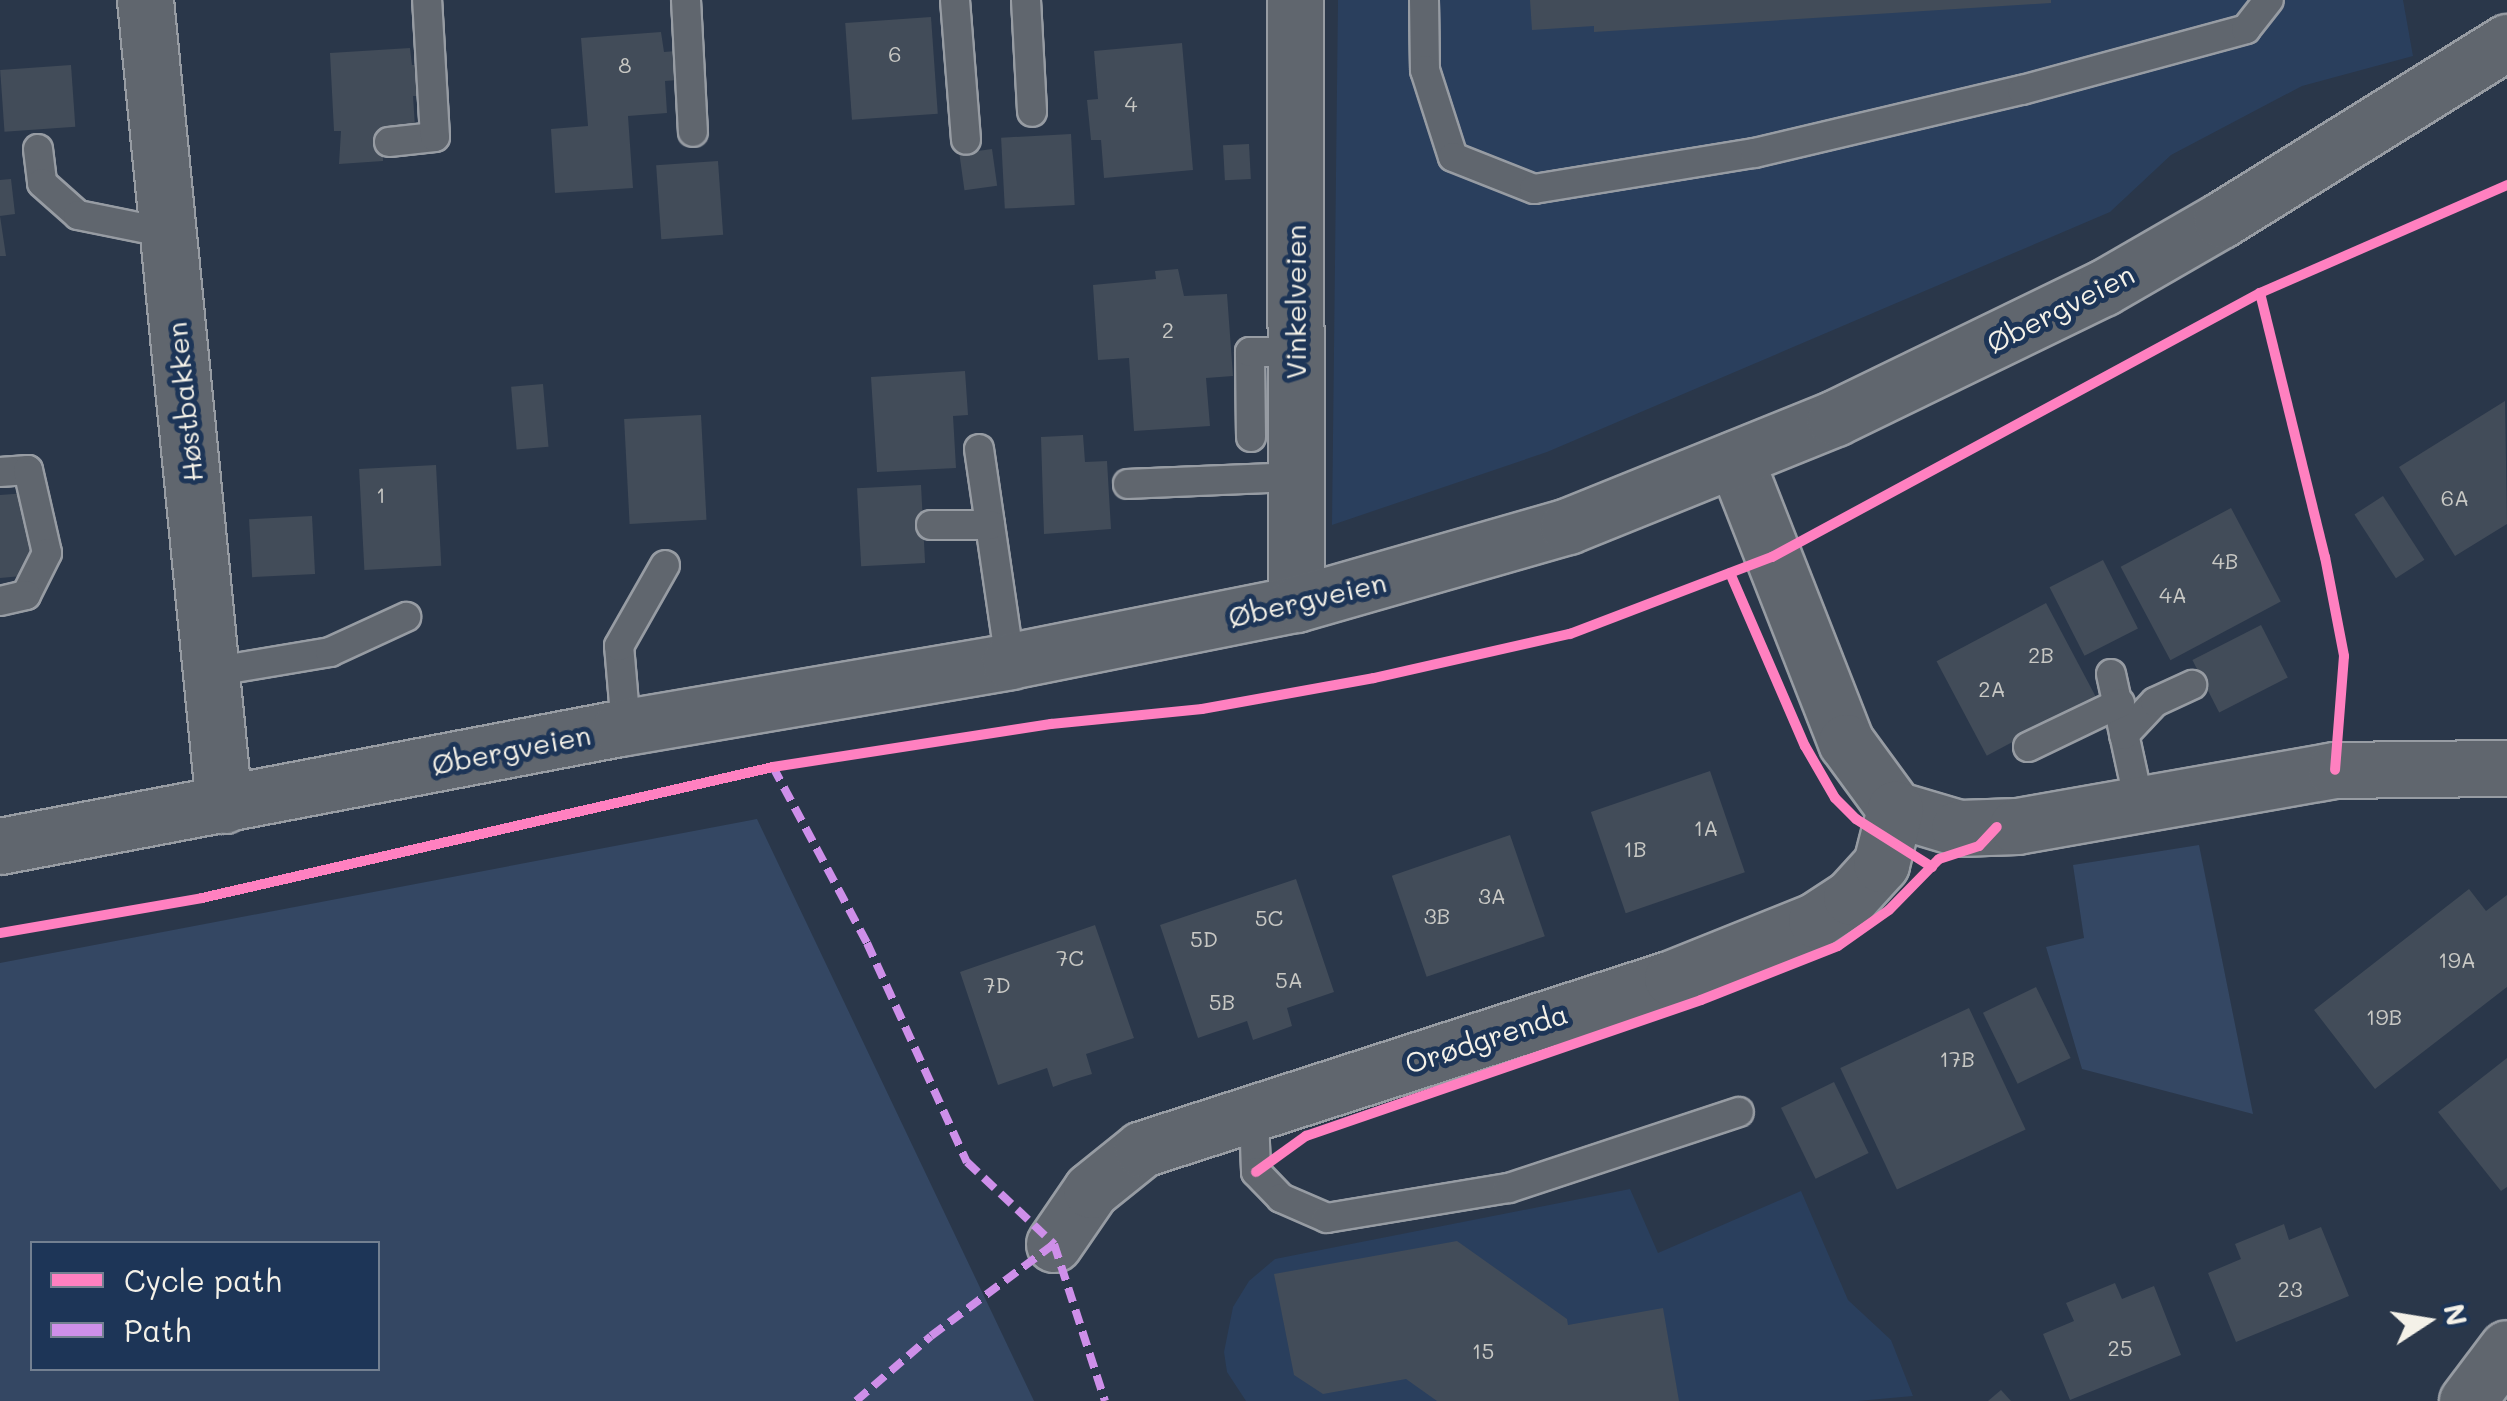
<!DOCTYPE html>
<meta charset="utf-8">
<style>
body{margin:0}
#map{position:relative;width:2507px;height:1401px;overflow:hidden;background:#2a374a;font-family:Mali,sans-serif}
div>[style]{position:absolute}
.built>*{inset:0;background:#2a3f5d}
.green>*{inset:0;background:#344763}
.building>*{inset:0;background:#424c59;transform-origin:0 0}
.roads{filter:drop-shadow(2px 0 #979ca3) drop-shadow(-2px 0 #979ca3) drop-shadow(0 2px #979ca3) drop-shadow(0 -2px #979ca3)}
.lane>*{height:28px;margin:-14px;padding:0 14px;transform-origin:14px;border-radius:14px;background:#60666e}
.street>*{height:55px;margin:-27.5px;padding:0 27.5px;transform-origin:27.5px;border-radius:27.5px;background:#60666e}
.primary>*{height:55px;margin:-27.5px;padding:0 27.5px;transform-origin:27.5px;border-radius:27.5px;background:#60666e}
.quiet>*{height:8px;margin-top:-4px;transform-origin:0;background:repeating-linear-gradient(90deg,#ce8fe9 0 15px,transparent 0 23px)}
.cycleway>*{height:10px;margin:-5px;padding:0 5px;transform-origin:5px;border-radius:5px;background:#ff80c0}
span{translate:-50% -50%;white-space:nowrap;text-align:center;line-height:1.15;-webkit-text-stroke:10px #1d3557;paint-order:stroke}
.number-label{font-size:22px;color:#c8c8c4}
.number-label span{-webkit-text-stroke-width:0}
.street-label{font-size:28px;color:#f4f1e8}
.legend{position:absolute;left:30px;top:1241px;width:350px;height:130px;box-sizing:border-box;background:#1d3557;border:2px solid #738091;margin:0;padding:12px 18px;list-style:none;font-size:30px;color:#f4f1e8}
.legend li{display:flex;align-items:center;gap:20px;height:50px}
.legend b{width:50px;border:2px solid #738091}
.north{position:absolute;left:2377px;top:1271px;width:100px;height:100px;-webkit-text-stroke:8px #1d3557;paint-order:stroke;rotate:78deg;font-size:28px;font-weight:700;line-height:40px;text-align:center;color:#f4f1e8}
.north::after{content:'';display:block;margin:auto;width:35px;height:45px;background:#f4f1e8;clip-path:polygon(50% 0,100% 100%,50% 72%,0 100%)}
</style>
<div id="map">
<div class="built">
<div style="clip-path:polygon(1338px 0,2403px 0,2413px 56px,2302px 86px,2171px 155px,2110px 212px,1547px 452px,1332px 525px)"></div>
<div style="clip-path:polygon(1630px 1189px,1658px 1253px,1801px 1191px,1848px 1300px,1891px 1340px,1913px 1396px,1858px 1401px,1246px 1401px,1227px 1372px,1224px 1352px,1233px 1307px,1249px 1281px,1275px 1259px)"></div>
</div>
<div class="green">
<div style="clip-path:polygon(evenodd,757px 819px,1034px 1401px,0 1401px,0 963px,757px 819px,32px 1244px,378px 1244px,378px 1368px,32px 1368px,32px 1244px)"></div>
<div style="clip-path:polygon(2199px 845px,2253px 1114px,2082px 1069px,2046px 947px,2084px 938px,2073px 865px)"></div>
</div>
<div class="building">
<div style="clip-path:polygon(1530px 0,2051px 0,2051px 3px,1594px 32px,1594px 26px,1532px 30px)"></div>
<div style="left:931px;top:17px;width:97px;height:86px;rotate:86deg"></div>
<div style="clip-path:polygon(661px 32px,664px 52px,676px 51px,678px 80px,665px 81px,667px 113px,628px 116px,633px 188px,555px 193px,551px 129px,588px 126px,581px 38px)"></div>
<div style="clip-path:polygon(1182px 43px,1193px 170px,1104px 178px,1101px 140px,1091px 140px,1087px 100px,1098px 99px,1094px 51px)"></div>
<div style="clip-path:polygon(410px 48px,412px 65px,423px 65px,425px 96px,413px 96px,415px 127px,382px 129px,383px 161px,339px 164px,341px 131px,334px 131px,330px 53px)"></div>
<div style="left:71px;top:65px;width:62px;height:71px;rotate:86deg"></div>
<div style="left:1071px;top:134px;width:71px;height:70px;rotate:87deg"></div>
<div style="left:1249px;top:144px;width:35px;height:26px;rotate:87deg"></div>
<div style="left:992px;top:149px;width:37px;height:33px;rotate:82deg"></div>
<div style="left:718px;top:161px;width:74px;height:62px;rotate:86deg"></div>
<div style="clip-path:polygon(11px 179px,15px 214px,0 216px,0 180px)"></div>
<div style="clip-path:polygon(0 216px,6px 256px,0 256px)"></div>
<div style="clip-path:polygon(1178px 269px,1184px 296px,1227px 294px,1233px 376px,1206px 378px,1210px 426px,1134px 431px,1129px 358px,1098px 360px,1093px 285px,1156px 279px,1155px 271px)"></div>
<div style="clip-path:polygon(965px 371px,968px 415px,953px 416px,956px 468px,877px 472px,871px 377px)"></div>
<div style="left:543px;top:384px;width:63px;height:32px;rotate:85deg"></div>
<div style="clip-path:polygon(2505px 401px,2507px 524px,2455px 556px,2399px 467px)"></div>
<div style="left:701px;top:415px;width:105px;height:77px;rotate:87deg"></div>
<div style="clip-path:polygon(1083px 435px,1085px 462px,1107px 461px,1111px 529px,1044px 534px,1041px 437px)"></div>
<div style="left:436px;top:465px;width:101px;height:77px;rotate:87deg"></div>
<div style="left:921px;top:485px;width:78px;height:64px;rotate:87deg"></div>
<div style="clip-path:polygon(27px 493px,33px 575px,0 578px,0 495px)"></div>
<div style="left:2383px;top:496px;width:76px;height:34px;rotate:57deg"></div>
<div style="left:2231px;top:508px;width:106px;height:125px;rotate:62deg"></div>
<div style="left:312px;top:516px;width:58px;height:63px;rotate:87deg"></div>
<div style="left:2103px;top:560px;width:77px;height:60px;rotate:63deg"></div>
<div style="left:2046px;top:603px;width:107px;height:124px;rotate:62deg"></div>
<div style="left:2261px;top:625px;width:59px;height:77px;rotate:63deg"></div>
<div style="left:1710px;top:771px;width:107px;height:126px;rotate:71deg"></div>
<div style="left:1510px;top:835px;width:107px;height:125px;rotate:71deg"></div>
<div style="clip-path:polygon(1296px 879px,1334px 992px,1287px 1008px,1292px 1026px,1253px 1040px,1247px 1021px,1198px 1038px,1160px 925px)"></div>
<div style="clip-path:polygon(2469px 889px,2486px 911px,2507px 895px,2507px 987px,2375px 1089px,2314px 1010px)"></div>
<div style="clip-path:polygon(1095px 925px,1134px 1038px,1086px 1054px,1092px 1074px,1072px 1080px,1053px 1087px,1047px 1068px,998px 1085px,960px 972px)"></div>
<div style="left:2036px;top:987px;width:79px;height:59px;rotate:64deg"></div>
<div style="left:1969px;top:1008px;width:134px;height:142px;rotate:65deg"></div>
<div style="clip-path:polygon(2507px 1058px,2507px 1187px,2501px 1191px,2438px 1112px)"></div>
<div style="left:1834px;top:1082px;width:79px;height:59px;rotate:64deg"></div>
<div style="clip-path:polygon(2284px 1224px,2289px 1240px,2321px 1227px,2349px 1296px,2236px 1342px,2208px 1273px,2241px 1259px,2235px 1244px)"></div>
<div style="clip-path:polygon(1457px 1241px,1567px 1319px,1568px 1325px,1663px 1308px,1679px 1401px,1437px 1401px,1406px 1379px,1323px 1394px,1294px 1375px,1274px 1274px)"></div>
<div style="clip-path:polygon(2115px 1283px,2122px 1299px,2154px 1286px,2181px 1355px,2070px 1400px,2043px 1334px,2074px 1321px,2066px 1303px)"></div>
<div style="clip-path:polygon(2001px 1390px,2011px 1401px,1988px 1401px)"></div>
</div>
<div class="roads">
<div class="lane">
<div style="left:686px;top:0;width:132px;rotate:87deg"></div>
<div style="left:955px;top:0;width:140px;rotate:85.5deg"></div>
<div style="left:1026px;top:0;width:112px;rotate:86.9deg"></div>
<div style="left:1424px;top:0;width:70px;rotate:89.2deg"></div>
<div style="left:1425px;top:70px;width:91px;rotate:72.2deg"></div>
<div style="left:1453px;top:157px;width:87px;rotate:21.6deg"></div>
<div style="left:1534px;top:189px;width:224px;rotate:-9.3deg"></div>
<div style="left:1755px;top:153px;width:274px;rotate:-13.3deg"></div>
<div style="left:2022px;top:90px;width:232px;rotate:-15.2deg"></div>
<div style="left:2246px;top:29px;width:37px;rotate:-52deg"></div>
<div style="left:389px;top:142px;width:46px;rotate:-6.2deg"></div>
<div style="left:435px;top:137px;width:137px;rotate:-93.3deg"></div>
<div style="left:38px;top:149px;width:34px;rotate:83deg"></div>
<div style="left:42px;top:183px;width:48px;rotate:41.6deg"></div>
<div style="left:78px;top:215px;width:91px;rotate:11.4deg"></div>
<div style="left:1251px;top:437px;width:85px;rotate:-90.7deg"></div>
<div style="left:1250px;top:352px;width:45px"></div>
<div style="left:979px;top:449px;width:214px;rotate:81.7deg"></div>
<div style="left:0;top:472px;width:28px;rotate:-4deg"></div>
<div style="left:28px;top:470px;width:85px;rotate:77.1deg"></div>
<div style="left:47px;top:553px;width:47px;rotate:116.6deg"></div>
<div style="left:26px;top:595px;width:27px;rotate:167deg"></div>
<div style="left:1128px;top:484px;width:168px;rotate:-2.4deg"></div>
<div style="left:931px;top:525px;width:59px"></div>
<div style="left:211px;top:672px;width:121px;rotate:-9.5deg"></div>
<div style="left:330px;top:652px;width:84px;rotate:-24.7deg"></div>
<div style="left:2111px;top:674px;width:131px;rotate:77.7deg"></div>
<div style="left:626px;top:727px;width:81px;rotate:-94.9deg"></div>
<div style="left:619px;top:646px;width:93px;rotate:-60.4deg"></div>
<div style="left:2124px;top:735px;width:45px;rotate:-46.8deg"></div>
<div style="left:2155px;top:702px;width:41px;rotate:-24.7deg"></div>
<div style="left:2028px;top:747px;width:102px;rotate:-25.6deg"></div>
<div style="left:1254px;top:1114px;width:58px;rotate:88deg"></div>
<div style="left:1256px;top:1172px;width:36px;rotate:46deg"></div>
<div style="left:1281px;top:1198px;width:50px;rotate:23.5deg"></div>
<div style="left:1327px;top:1218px;width:184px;rotate:-9.4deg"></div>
<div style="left:1509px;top:1188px;width:242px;rotate:-18.3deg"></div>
</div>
<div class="street">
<div style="left:145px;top:0;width:809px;rotate:84.4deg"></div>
<div style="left:1295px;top:0;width:604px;rotate:89.91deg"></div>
<div style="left:1735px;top:459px;width:304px;rotate:68.6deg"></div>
<div style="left:1846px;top:742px;width:83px;rotate:53.8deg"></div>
<div style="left:1895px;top:809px;width:67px;rotate:16.5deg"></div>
<div style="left:1959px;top:828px;width:58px;rotate:-2deg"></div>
<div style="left:2017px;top:826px;width:323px;rotate:-10deg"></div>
<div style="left:2335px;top:770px;width:172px;rotate:-0.7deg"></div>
<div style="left:1054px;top:1244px;width:65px;rotate:-55.6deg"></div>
<div style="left:1091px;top:1190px;width:65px;rotate:-38.8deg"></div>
<div style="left:1142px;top:1149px;width:557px;rotate:-17.88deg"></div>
<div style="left:1672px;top:978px;width:155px;rotate:-21.9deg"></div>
<div style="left:1816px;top:920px;width:42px;rotate:-33.3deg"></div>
<div style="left:1851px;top:897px;width:45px;rotate:-47.7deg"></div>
<div style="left:1881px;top:864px;width:57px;rotate:-75.7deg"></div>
<div style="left:2467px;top:1401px;width:66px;rotate:-53deg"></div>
</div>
<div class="primary">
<div style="left:0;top:846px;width:631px;rotate:-10.78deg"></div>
<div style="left:620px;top:728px;width:396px;rotate:-9.7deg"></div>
<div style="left:1010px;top:661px;width:292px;rotate:-11.3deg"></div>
<div style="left:1296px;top:604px;width:283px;rotate:-16deg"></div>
<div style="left:1568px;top:526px;width:288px;rotate:-22deg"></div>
<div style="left:1835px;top:418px;width:298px;rotate:-25.9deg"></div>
<div style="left:2103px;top:288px;width:136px;rotate:-30deg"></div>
<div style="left:2221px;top:220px;width:337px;rotate:-31.9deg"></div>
</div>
</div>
<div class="quiet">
<div style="left:773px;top:767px;width:200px;rotate:61.9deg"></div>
<div style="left:867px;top:943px;width:241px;rotate:65.5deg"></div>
<div style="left:967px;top:1162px;width:120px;rotate:43.3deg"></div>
<div style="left:1054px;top:1244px;width:165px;rotate:72deg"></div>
<div style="left:856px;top:1401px;width:99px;rotate:-40.9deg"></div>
<div style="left:931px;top:1336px;width:154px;rotate:-36.8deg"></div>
</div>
<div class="cycleway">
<div style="left:2260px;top:293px;width:272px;rotate:76.2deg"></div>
<div style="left:2325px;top:557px;width:101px;rotate:79.1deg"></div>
<div style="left:2344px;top:656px;width:114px;rotate:94.5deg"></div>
<div style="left:1730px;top:573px;width:189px;rotate:66.6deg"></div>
<div style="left:1805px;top:746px;width:60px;rotate:60deg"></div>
<div style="left:1835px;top:798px;width:30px;rotate:45deg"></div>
<div style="left:1856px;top:819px;width:90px;rotate:32.3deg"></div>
<div style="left:0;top:933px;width:205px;rotate:-9.8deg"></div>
<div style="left:202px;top:898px;width:586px;rotate:-12.92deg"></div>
<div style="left:773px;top:767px;width:281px;rotate:-8.8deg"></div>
<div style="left:1051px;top:724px;width:152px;rotate:-5.7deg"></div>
<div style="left:1202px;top:709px;width:175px;rotate:-10.2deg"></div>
<div style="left:1374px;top:678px;width:201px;rotate:-12.7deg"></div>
<div style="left:1570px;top:634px;width:216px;rotate:-20.9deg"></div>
<div style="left:1772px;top:557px;width:555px;rotate:-28.41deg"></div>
<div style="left:2260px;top:293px;width:270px;rotate:-23.6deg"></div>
<div style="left:1256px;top:1172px;width:62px;rotate:-35.8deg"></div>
<div style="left:1306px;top:1136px;width:418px;rotate:-19deg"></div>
<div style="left:1701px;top:1000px;width:147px;rotate:-21.5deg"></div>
<div style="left:1838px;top:946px;width:62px;rotate:-35.2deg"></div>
<div style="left:1889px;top:910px;width:71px;rotate:-45.6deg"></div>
<div style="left:1939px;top:859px;width:42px;rotate:-18deg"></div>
<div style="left:1979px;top:846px;width:26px;rotate:-47deg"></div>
</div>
<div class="number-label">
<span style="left:895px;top:54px">6</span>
<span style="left:625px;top:65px">8</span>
<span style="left:1131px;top:104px">4</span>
<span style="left:1168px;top:330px">2</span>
<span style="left:381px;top:495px">1</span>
<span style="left:2455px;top:498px">6A</span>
<span style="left:2225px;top:561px">4B</span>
<span style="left:2173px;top:595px">4A</span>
<span style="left:2041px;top:655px">2B</span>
<span style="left:1992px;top:689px">2A</span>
<span style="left:1706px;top:828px">1A</span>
<span style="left:1635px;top:849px">1B</span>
<span style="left:1492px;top:896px">3A</span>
<span style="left:1437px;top:916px">3B</span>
<span style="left:1269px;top:918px">5C</span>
<span style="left:1204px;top:939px">5D</span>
<span style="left:1070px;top:958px">7C</span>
<span style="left:2457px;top:960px">19A</span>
<span style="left:1289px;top:980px">5A</span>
<span style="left:997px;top:985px">7D</span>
<span style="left:1222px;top:1002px">5B</span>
<span style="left:2384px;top:1017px">19B</span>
<span style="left:1957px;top:1059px">17B</span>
<span style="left:2290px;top:1289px">23</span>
<span style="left:2120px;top:1348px">25</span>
<span style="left:1483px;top:1351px">15</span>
</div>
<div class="street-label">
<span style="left:1295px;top:302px;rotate:-90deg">Vinkelveien</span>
<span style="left:2060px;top:308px;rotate:-27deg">Øbergveien</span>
<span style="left:184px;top:402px;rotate:-96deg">Høstbakken</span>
<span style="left:1307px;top:599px;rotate:-13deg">Øbergveien</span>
<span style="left:511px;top:749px;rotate:-11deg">Øbergveien</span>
<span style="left:1486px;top:1038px;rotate:-18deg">Orødgrenda</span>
</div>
<ul class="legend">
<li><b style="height:12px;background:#ff80c0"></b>Cycle path</li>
<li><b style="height:12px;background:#ce8fe9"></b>Path</li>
</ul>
<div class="north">N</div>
</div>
